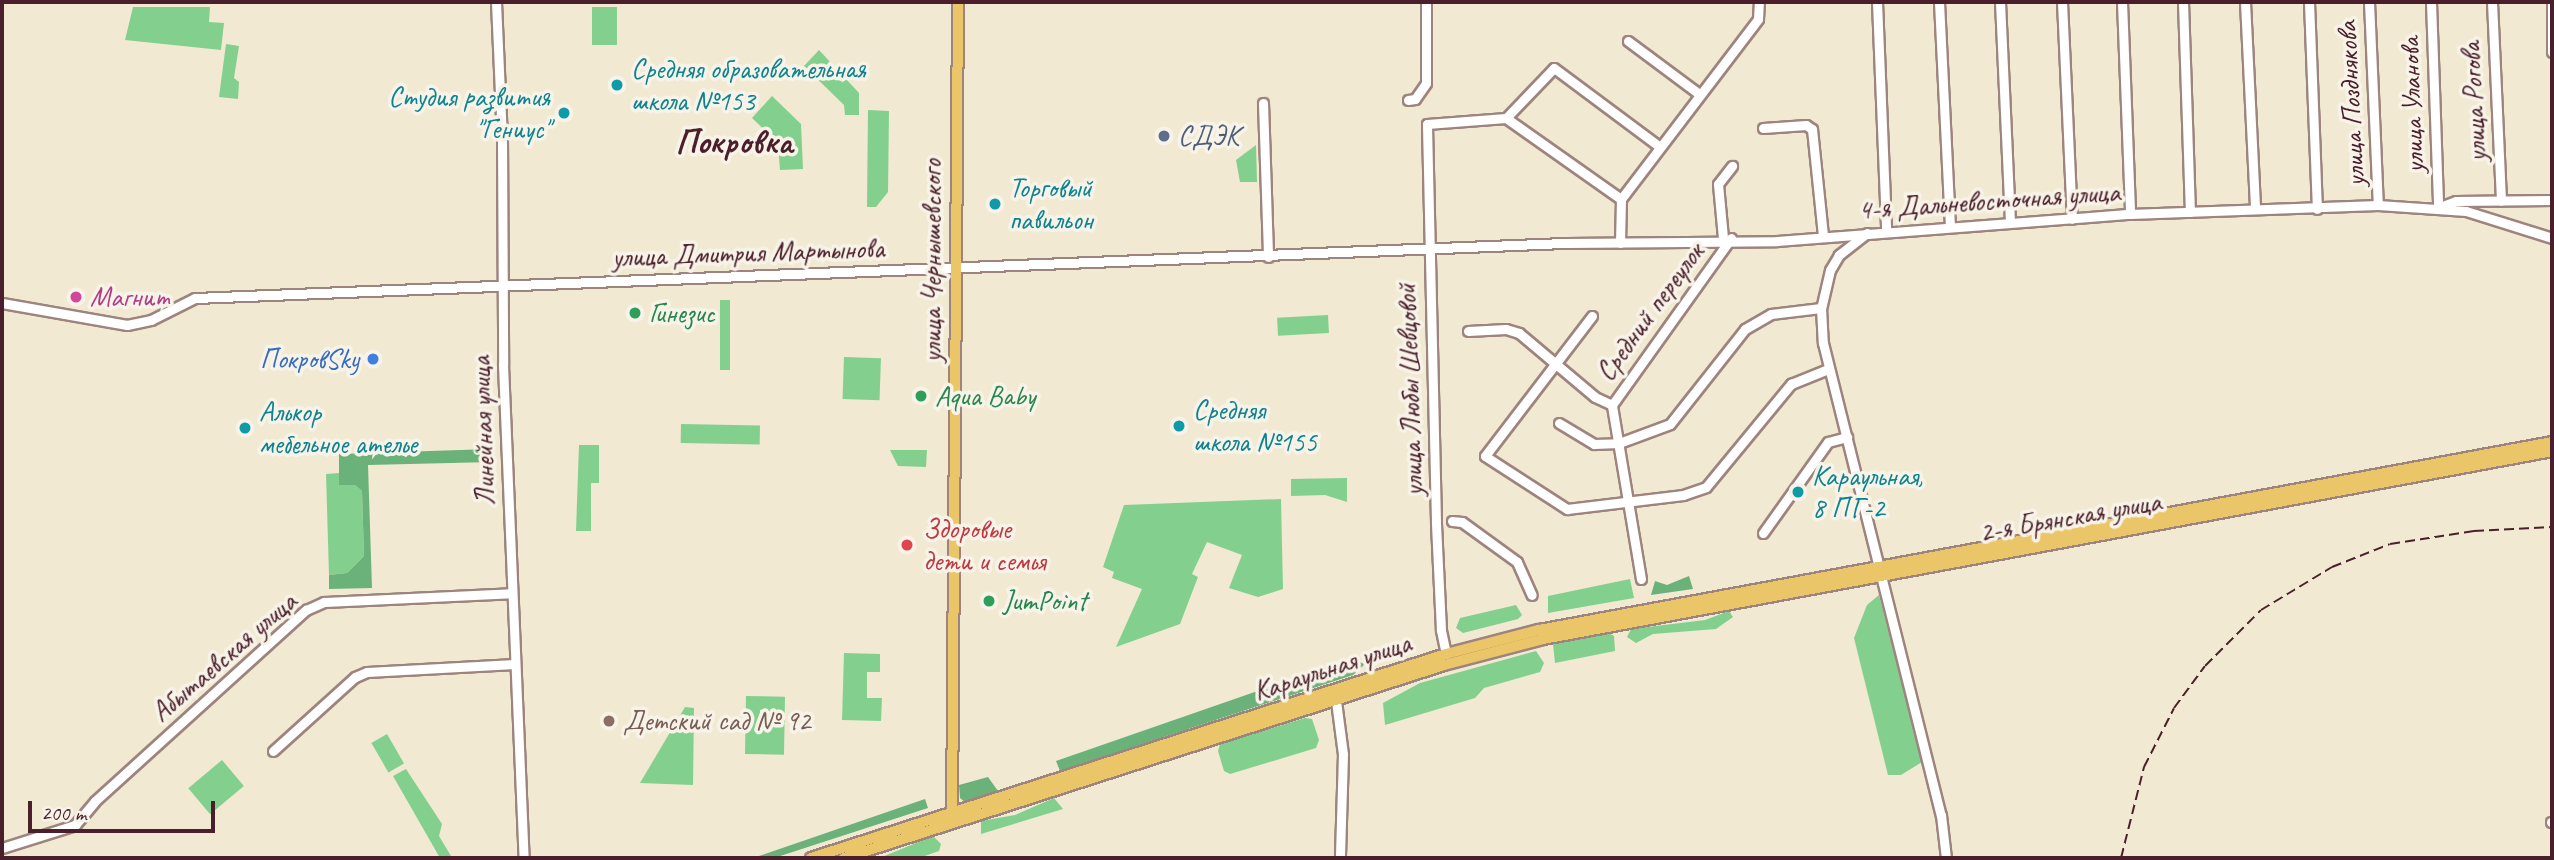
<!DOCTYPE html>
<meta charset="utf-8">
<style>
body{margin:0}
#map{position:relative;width:2554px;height:860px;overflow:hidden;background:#f1e9d1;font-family:Caveat,sans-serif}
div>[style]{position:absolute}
.green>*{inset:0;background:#83d08e;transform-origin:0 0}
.forest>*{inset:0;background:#6ab279}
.roads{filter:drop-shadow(2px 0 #9e847e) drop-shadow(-2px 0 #9e847e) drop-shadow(0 2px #9e847e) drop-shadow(0 -2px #9e847e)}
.minor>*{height:9px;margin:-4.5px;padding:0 4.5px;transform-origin:4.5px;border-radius:4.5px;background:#fff}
.major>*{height:10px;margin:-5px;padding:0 5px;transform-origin:5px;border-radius:5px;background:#ebc669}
.rail>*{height:2px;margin-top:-1px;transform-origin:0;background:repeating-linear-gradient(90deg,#4a1f2b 0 10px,transparent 0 15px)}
.dots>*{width:19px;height:19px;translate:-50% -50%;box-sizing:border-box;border:4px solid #f7f3e8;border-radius:50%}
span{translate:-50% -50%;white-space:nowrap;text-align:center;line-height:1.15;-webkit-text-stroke:7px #f7f3e8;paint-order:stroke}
.culture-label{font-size:28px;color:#0d838f}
.left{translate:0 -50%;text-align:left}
.right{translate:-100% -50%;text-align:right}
.street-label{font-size:28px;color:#4a1f2b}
.service-label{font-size:28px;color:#4e5e75}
.hotel-label{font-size:28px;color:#b23c85}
.leisure-label{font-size:28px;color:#27864d}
.shop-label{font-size:28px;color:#366cbe}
.health-label{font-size:28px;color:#be3a42}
.education-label{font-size:28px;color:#785e54}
.district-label{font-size:35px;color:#4a1f2b;font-weight:700}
.frame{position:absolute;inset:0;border:4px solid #4a1f2b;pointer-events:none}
.scale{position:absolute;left:28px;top:801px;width:187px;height:32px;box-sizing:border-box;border:4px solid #4a1f2b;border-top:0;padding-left:9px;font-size:21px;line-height:24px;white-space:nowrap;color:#4a1f2b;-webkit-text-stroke:5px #f7f3e8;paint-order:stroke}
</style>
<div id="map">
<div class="green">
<div style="clip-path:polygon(133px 7px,210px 7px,209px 22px,224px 23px,221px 50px,125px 40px)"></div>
<div style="left:592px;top:7px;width:25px;height:38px"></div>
<div style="clip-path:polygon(226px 44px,239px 46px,234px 78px,239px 82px,238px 99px,219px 97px)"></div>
<div style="clip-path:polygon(819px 50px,859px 93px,859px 115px,845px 115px,844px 105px,804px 66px)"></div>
<div style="clip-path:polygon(772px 96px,801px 124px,803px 169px,780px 170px,778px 143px,752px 118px)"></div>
<div style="clip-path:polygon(868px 110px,889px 111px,888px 192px,876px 207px,867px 207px)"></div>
<div style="clip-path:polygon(1256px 145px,1257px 182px,1240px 182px,1236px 160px)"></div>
<div style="left:720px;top:300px;width:10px;height:70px"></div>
<div style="left:1328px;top:315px;width:18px;height:51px;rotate:87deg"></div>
<div style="left:844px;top:357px;width:37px;height:42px;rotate:2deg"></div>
<div style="left:681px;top:424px;width:79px;height:19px;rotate:1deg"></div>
<div style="clip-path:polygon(579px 445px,599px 445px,599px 483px,591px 483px,591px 531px,576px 531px)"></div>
<div style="clip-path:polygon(890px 450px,927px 450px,926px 467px,898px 466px)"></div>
<div style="clip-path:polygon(339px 473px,340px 485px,355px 485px,362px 491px,364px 556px,347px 573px,329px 575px,326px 474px)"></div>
<div style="clip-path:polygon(1347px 478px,1347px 502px,1325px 495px,1291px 496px,1291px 479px)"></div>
<div style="clip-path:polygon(1281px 499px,1283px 589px,1258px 597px,1229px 588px,1242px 555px,1207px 542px,1192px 574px,1198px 577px,1180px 624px,1116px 647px,1142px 589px,1112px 578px,1114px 572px,1103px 567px,1124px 505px)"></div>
<div style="clip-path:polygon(1630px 579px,1634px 598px,1548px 613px,1548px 596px)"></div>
<div style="clip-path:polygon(1879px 595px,1922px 762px,1901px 775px,1888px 775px,1854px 638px,1867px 605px)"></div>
<div style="clip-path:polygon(1516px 605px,1522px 615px,1518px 619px,1463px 633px,1456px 628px,1460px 618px)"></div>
<div style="clip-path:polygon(1729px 611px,1733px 617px,1716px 629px,1653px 634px,1636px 643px,1627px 637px,1631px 629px,1705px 620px)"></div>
<div style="clip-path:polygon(1607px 632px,1614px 636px,1615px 651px,1555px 663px,1553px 644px)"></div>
<div style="clip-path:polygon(1536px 651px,1544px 663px,1540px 672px,1484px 688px,1475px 698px,1385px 725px,1383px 703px,1420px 683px)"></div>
<div style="clip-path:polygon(844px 653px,880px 654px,880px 672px,867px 672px,867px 698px,882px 698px,881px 721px,842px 720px)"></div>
<div style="left:746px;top:696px;width:39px;height:58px;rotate:1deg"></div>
<div style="clip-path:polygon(685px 707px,694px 708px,693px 785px,640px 783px)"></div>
<div style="clip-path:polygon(1305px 718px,1312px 719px,1319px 740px,1316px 748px,1230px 774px,1224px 771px,1218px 751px,1220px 744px)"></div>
<div style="left:387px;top:734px;width:34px;height:18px;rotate:60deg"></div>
<div style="left:222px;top:760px;width:34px;height:44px;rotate:50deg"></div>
<div style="clip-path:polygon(406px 769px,442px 824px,439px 836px,451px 856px,447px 858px,440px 858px,393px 776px)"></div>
<div style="clip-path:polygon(1054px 798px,1063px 809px,981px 834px,981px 821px,1015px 815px)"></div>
<div style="clip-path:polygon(933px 836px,941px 844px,939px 851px,919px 858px,882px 857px)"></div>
</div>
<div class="forest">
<div style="clip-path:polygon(491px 449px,492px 462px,368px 465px,372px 588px,329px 589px,329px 575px,347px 573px,364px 556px,362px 491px,355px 485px,339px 485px,339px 454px)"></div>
<div style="clip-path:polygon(1689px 576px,1693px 589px,1651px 595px,1655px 581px,1667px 585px)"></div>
<div style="clip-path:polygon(1350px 659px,1365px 664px,1353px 675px,1060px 771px,1056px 761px)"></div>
<div style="clip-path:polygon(988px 777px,998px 791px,965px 802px,960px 798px,959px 785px)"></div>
<div style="clip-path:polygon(925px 799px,928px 808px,774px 858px,753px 858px)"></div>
</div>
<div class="roads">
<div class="minor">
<div style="left:496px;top:2px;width:136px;rotate:87.5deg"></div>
<div style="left:502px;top:138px;width:227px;rotate:89.7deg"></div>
<div style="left:503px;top:365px;width:493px;rotate:87.6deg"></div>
<div style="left:1877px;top:2px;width:227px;rotate:87.7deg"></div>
<div style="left:1939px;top:2px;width:224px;rotate:87.2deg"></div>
<div style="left:2000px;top:2px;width:220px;rotate:87.4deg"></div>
<div style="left:2062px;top:2px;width:217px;rotate:87.4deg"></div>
<div style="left:2122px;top:2px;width:212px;rotate:87.8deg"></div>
<div style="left:2183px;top:2px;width:210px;rotate:88.1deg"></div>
<div style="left:2245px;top:2px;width:207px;rotate:87.2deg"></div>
<div style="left:2309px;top:2px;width:207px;rotate:87.8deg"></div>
<div style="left:2369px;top:2px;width:203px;rotate:87.5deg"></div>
<div style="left:2431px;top:2px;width:205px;rotate:88deg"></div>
<div style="left:2492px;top:2px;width:199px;rotate:87.4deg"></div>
<div style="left:2552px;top:2px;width:50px;rotate:90deg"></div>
<div style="left:1628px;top:41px;width:89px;rotate:36.7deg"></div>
<div style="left:1408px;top:100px;width:7px;rotate:-8deg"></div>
<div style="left:1415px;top:99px;width:19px;rotate:-55deg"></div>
<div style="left:1426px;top:83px;width:81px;rotate:-90deg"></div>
<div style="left:1263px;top:103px;width:154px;rotate:88.1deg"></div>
<div style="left:1506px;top:118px;width:69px;rotate:-46.2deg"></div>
<div style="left:1554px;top:68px;width:132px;rotate:36.7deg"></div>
<div style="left:1763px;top:128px;width:43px;rotate:-4deg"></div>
<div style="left:1806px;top:125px;width:7px;rotate:34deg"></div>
<div style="left:1812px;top:129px;width:108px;rotate:84.1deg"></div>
<div style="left:2440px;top:207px;width:17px;rotate:-21deg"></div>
<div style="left:2456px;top:201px;width:96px;rotate:-0.6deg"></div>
<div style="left:1867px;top:233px;width:36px;rotate:142deg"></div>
<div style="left:1839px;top:255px;width:17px;rotate:121deg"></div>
<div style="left:1830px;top:270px;width:39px;rotate:103deg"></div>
<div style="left:1821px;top:308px;width:35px;rotate:87deg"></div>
<div style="left:1823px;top:343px;width:487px;rotate:76deg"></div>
<div style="left:1941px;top:815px;width:43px;rotate:83.4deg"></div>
<div style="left:1723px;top:238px;width:54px;rotate:-95.3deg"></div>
<div style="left:1718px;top:184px;width:23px;rotate:-52deg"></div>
<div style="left:1620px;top:243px;width:44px;rotate:-88.7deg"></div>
<div style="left:1621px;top:199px;width:226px;rotate:-52.7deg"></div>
<div style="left:1758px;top:19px;width:17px;rotate:-87deg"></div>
<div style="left:2px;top:303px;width:127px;rotate:10deg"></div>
<div style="left:127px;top:325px;width:25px;rotate:-12deg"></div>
<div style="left:151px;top:320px;width:49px;rotate:-26.6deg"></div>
<div style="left:195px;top:298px;width:1372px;rotate:-2.3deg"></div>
<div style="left:1566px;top:243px;width:211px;rotate:-0.5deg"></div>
<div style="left:1777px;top:241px;width:354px;rotate:-4.4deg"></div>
<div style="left:2130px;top:214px;width:248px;rotate:-2.1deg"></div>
<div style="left:2378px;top:205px;width:88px;rotate:3.9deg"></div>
<div style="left:2466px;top:211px;width:90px;rotate:17.4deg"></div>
<div style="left:1592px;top:316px;width:176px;rotate:127.4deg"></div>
<div style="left:1485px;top:456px;width:98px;rotate:32.9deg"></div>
<div style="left:1567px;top:509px;width:117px;rotate:-6.9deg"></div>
<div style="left:1683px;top:495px;width:24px;rotate:-19deg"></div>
<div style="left:1706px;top:487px;width:134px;rotate:-50.5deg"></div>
<div style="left:1791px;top:384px;width:40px;rotate:-22deg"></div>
<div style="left:1468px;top:331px;width:38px;rotate:-3deg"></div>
<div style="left:1506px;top:329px;width:14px;rotate:17deg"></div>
<div style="left:1519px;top:333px;width:99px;rotate:40.1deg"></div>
<div style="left:1595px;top:397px;width:19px;rotate:25deg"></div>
<div style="left:1559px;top:423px;width:41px;rotate:31deg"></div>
<div style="left:1594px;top:444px;width:25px;rotate:-2deg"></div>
<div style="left:1619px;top:443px;width:54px;rotate:-20.4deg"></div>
<div style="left:1670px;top:424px;width:121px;rotate:-51.7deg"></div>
<div style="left:1745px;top:329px;width:30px;rotate:-30deg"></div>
<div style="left:1771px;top:314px;width:50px;rotate:-6.8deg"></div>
<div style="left:1452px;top:521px;width:10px;rotate:6deg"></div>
<div style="left:1462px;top:522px;width:68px;rotate:36deg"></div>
<div style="left:1517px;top:562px;width:36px;rotate:66deg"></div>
<div style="left:1763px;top:533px;width:112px;rotate:-54.5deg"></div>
<div style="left:1828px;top:442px;width:20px;rotate:-15deg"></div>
<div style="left:1641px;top:579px;width:176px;rotate:-99.5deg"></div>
<div style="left:1612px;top:405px;width:205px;rotate:-54.5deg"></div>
<div style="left:1446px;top:654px;width:25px;rotate:-102deg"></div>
<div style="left:1441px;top:630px;width:108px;rotate:-92.7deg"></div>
<div style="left:1436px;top:522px;width:398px;rotate:-91.3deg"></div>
<div style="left:1427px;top:124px;width:79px;rotate:-4.3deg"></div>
<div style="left:1506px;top:118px;width:141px;rotate:35.2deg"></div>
<div style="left:1336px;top:701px;width:53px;rotate:82.5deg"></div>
<div style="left:1343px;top:754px;width:104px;rotate:91.7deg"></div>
<div style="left:273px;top:751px;width:110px;rotate:-42.1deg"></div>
<div style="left:355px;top:677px;width:13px;rotate:-23deg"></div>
<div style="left:367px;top:672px;width:148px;rotate:-3.1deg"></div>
<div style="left:2551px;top:822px;width:1px"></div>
<div style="left:2px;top:848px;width:77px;rotate:-17.5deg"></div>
<div style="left:75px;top:825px;width:31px;rotate:-50deg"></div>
<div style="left:95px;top:801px;width:285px;rotate:-42.2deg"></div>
<div style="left:306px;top:610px;width:20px;rotate:-24deg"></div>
<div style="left:324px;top:602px;width:188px;rotate:-2.7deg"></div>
</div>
<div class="major">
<div style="left:952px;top:820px;width:818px;rotate:-89.58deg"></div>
<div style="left:811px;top:858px;width:667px;rotate:-17.81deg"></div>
<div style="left:1446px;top:654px;width:96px;rotate:-14.5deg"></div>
<div style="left:1539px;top:630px;width:1030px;rotate:-10.51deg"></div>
<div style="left:844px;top:858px;width:630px;rotate:-17.83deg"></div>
<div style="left:1444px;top:665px;width:102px;rotate:-14.7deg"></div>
<div style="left:1543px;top:639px;width:1026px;rotate:-10.55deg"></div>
</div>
</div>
<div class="rail">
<div style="left:2121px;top:858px;width:94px;rotate:-75.8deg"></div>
<div style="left:2144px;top:767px;width:66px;rotate:-63deg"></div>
<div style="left:2174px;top:708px;width:52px;rotate:-53.6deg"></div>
<div style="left:2205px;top:666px;width:79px;rotate:-45deg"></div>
<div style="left:2261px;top:610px;width:83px;rotate:-31.2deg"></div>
<div style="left:2332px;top:567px;width:62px;rotate:-21.6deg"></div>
<div style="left:2390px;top:544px;width:85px;rotate:-8.8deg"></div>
<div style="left:2474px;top:531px;width:78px;rotate:-2.9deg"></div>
</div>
<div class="dots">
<div style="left:617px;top:85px;background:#0f9aa8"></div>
<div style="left:564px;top:113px;background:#0f9aa8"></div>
<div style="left:1164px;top:136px;background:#5c6f8a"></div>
<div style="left:995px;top:204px;background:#0f9aa8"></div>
<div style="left:76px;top:297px;background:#d1479c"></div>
<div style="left:635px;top:313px;background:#2e9e5b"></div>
<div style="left:373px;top:359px;background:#3f7fe0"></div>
<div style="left:921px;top:396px;background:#2e9e5b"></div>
<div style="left:1179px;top:426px;background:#0f9aa8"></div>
<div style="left:245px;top:428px;background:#0f9aa8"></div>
<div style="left:1798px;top:492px;background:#0f9aa8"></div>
<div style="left:907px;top:545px;background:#e0444e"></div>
<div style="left:989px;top:601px;background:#2e9e5b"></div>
<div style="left:609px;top:721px;background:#8d6e63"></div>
</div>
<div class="culture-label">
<span class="left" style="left:631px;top:85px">Средняя образовательная<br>школа №153</span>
<span class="right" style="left:550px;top:113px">Студия развития<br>"Гениус"</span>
<span class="left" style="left:1009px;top:204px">Торговый<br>павильон</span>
<span class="left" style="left:1193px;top:426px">Средняя<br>школа №155</span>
<span class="left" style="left:259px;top:428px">Алькор<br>мебельное ателье</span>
<span class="left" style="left:1812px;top:492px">Караульная,<br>8 ПГ-2</span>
</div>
<div class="street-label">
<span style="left:2474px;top:102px;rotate:-93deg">улица Рогова</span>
<span style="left:2351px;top:104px;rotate:-93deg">улица Позднякова</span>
<span style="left:2412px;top:105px;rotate:-92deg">улица Уланова</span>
<span style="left:1989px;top:201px;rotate:-4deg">4-я Дальневосточная улица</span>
<span style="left:748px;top:253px;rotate:-2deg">улица Дмитрия Мартынова</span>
<span style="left:932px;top:261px;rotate:-90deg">улица Чернышевского</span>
<span style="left:1650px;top:312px;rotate:-54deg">Средний переулок</span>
<span style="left:1410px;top:390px;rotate:-92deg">улица Любы Шевцовой</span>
<span style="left:483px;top:431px;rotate:-92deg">Линейная улица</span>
<span style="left:2070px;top:517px;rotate:-10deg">2-я Брянская улица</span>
<span style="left:224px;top:657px;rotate:-41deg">Абытаевская улица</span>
<span style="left:1332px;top:667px;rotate:-18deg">Караульная улица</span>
</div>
<div class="service-label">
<span class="left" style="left:1178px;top:136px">СДЭК</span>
</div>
<div class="hotel-label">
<span class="left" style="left:90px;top:297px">Магнит</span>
</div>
<div class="leisure-label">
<span class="left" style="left:649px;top:313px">Гинезис</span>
<span class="left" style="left:935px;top:396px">Aqua Baby</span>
<span class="left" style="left:1003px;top:601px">JumPoint</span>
</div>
<div class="shop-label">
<span class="right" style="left:359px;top:359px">ПокровSky</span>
</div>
<div class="health-label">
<span class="left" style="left:923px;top:545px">Здоровые<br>дети и семья</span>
</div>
<div class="education-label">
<span class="left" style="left:623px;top:721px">Детский сад № 92</span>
</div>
<div class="district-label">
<span style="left:734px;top:142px">Покровка</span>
</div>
<div class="frame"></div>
<div class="scale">200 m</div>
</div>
